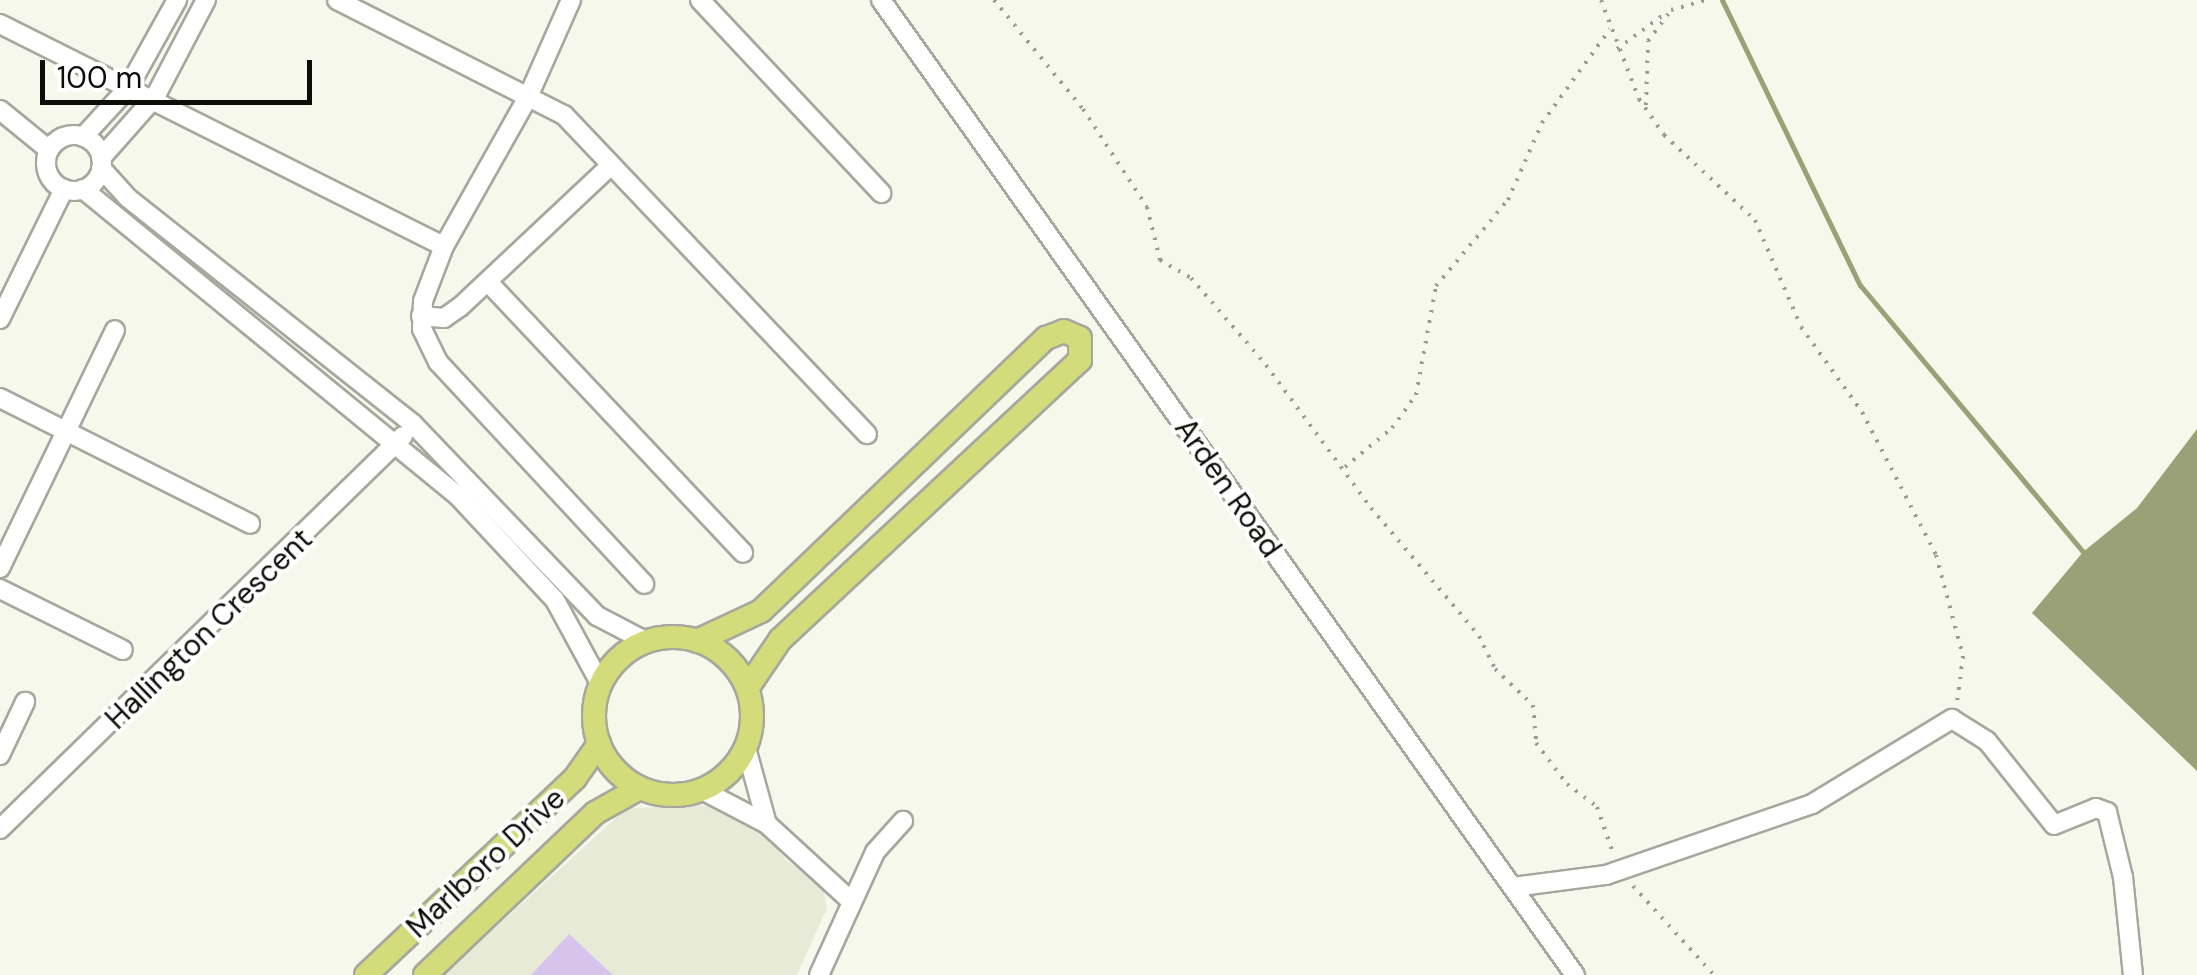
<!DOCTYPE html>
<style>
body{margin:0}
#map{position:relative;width:2197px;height:975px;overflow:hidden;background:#f6f8ec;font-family:"DM Sans",sans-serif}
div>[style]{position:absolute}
.built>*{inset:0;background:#e8ead8}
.water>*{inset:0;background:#9ba177}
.stream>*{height:5px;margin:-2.5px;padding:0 2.5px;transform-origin:2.5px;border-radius:2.5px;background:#9ba177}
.building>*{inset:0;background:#d7c4ed}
.path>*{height:4px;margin-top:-2px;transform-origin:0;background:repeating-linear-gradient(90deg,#9a9c93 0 2.5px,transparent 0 10.5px)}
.roads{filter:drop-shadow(2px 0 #a6a89d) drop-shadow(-2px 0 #a6a89d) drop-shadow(0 2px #a6a89d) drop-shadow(0 -2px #a6a89d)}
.minor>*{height:18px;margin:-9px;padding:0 9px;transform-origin:9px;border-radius:9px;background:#fff}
.minor>.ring{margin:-9px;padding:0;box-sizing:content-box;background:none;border:18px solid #fff;border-radius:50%}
.major>*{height:22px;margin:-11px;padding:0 11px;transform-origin:11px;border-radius:11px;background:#d3db7b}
.major>.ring{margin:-11px;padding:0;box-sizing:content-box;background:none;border:22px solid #d3db7b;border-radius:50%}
span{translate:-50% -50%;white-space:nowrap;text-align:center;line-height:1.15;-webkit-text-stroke:8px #fff;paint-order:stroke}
.street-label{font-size:30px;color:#0d0d0a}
.scale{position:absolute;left:40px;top:60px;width:272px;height:45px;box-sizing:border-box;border:5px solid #0d0d0a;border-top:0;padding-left:12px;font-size:30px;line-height:35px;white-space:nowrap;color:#0d0d0a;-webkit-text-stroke:8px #fff;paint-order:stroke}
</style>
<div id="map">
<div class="built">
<div style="clip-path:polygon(718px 805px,750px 815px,785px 859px,823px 887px,827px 908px,797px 975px,443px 975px,627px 808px)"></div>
</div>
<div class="water">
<div style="clip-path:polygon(2197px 429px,2197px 771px,2032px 613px,2083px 552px,2137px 508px)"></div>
</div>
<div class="stream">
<div style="left:1722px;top:0;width:317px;rotate:64.2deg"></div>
<div style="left:1860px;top:285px;width:351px;rotate:50.1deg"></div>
</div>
<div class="building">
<div style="clip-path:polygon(569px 934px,613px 975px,531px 975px)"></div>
</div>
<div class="path">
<div style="left:994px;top:0;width:141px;rotate:50.8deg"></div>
<div style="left:1083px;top:109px;width:117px;rotate:56.9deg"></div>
<div style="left:1147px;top:207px;width:55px;rotate:76.2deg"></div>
<div style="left:1160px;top:260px;width:36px;rotate:30deg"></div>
<div style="left:1191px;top:278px;width:115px;rotate:49.2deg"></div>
<div style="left:1266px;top:365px;width:177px;rotate:53.7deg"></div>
<div style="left:1371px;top:508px;width:167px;rotate:49.8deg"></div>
<div style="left:1479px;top:636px;width:37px;rotate:64deg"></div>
<div style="left:1495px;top:669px;width:52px;rotate:43.5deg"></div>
<div style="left:1533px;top:705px;width:38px;rotate:85deg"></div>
<div style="left:1536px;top:743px;width:51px;rotate:52.9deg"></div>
<div style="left:1567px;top:784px;width:38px;rotate:37deg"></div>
<div style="left:1597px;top:807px;width:49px;rotate:70.8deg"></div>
<div style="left:1601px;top:0;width:106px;rotate:69deg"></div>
<div style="left:1639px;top:99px;width:44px;rotate:55.2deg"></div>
<div style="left:1664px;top:135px;width:125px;rotate:43deg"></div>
<div style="left:1755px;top:220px;width:116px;rotate:66.7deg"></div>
<div style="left:1801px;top:327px;width:105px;rotate:54.3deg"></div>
<div style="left:1862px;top:412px;width:161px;rotate:62.6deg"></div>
<div style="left:1936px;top:555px;width:105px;rotate:75deg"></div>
<div style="left:1963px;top:656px;width:47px;rotate:97.3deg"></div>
<div style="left:1617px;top:49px;width:62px;rotate:-36.5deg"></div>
<div style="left:1646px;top:105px;width:64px;rotate:-88.2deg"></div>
<div style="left:1648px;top:41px;width:39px;rotate:-53deg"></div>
<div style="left:1671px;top:10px;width:36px;rotate:-16deg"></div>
<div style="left:1345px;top:467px;width:61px;rotate:-39.7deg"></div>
<div style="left:1392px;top:428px;width:41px;rotate:-54deg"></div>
<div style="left:1416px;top:395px;width:111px;rotate:-79.6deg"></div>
<div style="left:1436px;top:286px;width:112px;rotate:-50.1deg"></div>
<div style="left:1508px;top:200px;width:84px;rotate:-66.2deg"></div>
<div style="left:1542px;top:123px;width:116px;rotate:-54.1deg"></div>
<div style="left:1633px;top:886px;width:120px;rotate:47.7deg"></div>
</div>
<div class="roads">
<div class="minor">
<div style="left:337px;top:0;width:254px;rotate:26.9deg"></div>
<div style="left:564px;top:115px;width:440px;rotate:46.5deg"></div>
<div style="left:571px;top:0;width:106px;rotate:113.9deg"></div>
<div style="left:528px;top:97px;width:171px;rotate:119.4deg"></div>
<div style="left:444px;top:246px;width:59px;rotate:110.9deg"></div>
<div style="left:423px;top:301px;width:28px;rotate:92deg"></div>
<div style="left:422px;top:329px;width:37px;rotate:64deg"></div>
<div style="left:438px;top:362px;width:303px;rotate:47.1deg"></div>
<div style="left:700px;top:0;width:265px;rotate:46.8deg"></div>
<div style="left:881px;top:0;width:1197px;rotate:54.56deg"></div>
<div style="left:0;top:24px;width:496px;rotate:26.6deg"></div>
<div style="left:0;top:110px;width:63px;rotate:39.2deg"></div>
<div class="ring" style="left:46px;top:135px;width:38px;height:38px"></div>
<div style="left:83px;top:137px;width:67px;rotate:-47.4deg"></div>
<div style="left:128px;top:88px;width:101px;rotate:-60.9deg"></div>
<div style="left:101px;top:158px;width:81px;rotate:-48.5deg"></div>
<div style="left:155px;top:97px;width:110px;rotate:-62.3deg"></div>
<div style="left:101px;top:168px;width:40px;rotate:48deg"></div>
<div style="left:128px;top:198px;width:364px;rotate:38.4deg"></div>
<div style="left:413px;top:424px;width:266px;rotate:46.2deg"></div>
<div style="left:597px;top:616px;width:54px;rotate:27.5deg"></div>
<div style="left:83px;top:189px;width:485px;rotate:39.3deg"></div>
<div style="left:458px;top:496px;width:142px;rotate:47deg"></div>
<div style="left:555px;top:600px;width:94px;rotate:61.5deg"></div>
<div style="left:488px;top:282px;width:372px;rotate:46.7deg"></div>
<div style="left:421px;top:316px;width:23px;rotate:5deg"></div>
<div style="left:444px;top:318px;width:19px;rotate:-35deg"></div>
<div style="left:460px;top:307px;width:206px;rotate:-43.2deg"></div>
<div style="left:0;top:319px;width:145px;rotate:-63.8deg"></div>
<div style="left:0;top:398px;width:280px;rotate:26.7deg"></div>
<div style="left:0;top:568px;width:264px;rotate:-64.2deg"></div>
<div style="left:0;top:589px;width:137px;rotate:26.4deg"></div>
<div style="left:746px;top:748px;width:79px;rotate:74.6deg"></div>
<div style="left:0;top:755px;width:59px;rotate:-64.7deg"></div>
<div style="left:702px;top:790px;width:73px;rotate:27.6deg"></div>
<div style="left:767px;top:824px;width:113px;rotate:42.5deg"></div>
<div style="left:0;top:829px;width:563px;rotate:-44.28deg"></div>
<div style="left:1513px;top:887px;width:94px;rotate:-7.4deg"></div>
<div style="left:1606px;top:875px;width:218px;rotate:-19deg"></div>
<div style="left:1812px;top:804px;width:164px;rotate:-31.3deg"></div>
<div style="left:1952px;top:719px;width:41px;rotate:32.2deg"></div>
<div style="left:1987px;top:741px;width:107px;rotate:51.4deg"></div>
<div style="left:2054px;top:825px;width:45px;rotate:-22deg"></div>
<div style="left:2096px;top:808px;width:12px;rotate:20deg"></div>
<div style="left:2107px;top:812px;width:67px;rotate:76.2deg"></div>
<div style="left:2123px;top:877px;width:99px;rotate:84.2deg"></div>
<div style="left:819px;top:975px;width:135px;rotate:-65.5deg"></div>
<div style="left:875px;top:852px;width:42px;rotate:-47.9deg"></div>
</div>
<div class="major">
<div class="ring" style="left:594px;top:637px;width:136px;height:136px"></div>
<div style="left:697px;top:641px;width:71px;rotate:-25.1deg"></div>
<div style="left:761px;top:611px;width:395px;rotate:-43.8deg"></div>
<div style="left:1046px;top:338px;width:19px;rotate:-21deg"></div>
<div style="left:1064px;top:331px;width:17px;rotate:24deg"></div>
<div style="left:1080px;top:338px;width:22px;rotate:90deg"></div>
<div style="left:1080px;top:360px;width:410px;rotate:137deg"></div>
<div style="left:780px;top:640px;width:57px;rotate:124.2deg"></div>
<div style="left:366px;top:975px;width:287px;rotate:-43.3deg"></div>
<div style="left:575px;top:778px;width:42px;rotate:-54.8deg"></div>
<div style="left:425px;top:975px;width:235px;rotate:-43.6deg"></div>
<div style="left:595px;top:813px;width:51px;rotate:-29.1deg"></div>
</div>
</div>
<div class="street-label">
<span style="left:1228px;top:488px;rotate:55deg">Arden Road</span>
<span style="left:209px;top:629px;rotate:-44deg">Hallington Crescent</span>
<span style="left:486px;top:863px;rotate:-43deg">Marlboro Drive</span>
</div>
<div class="scale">100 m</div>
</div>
